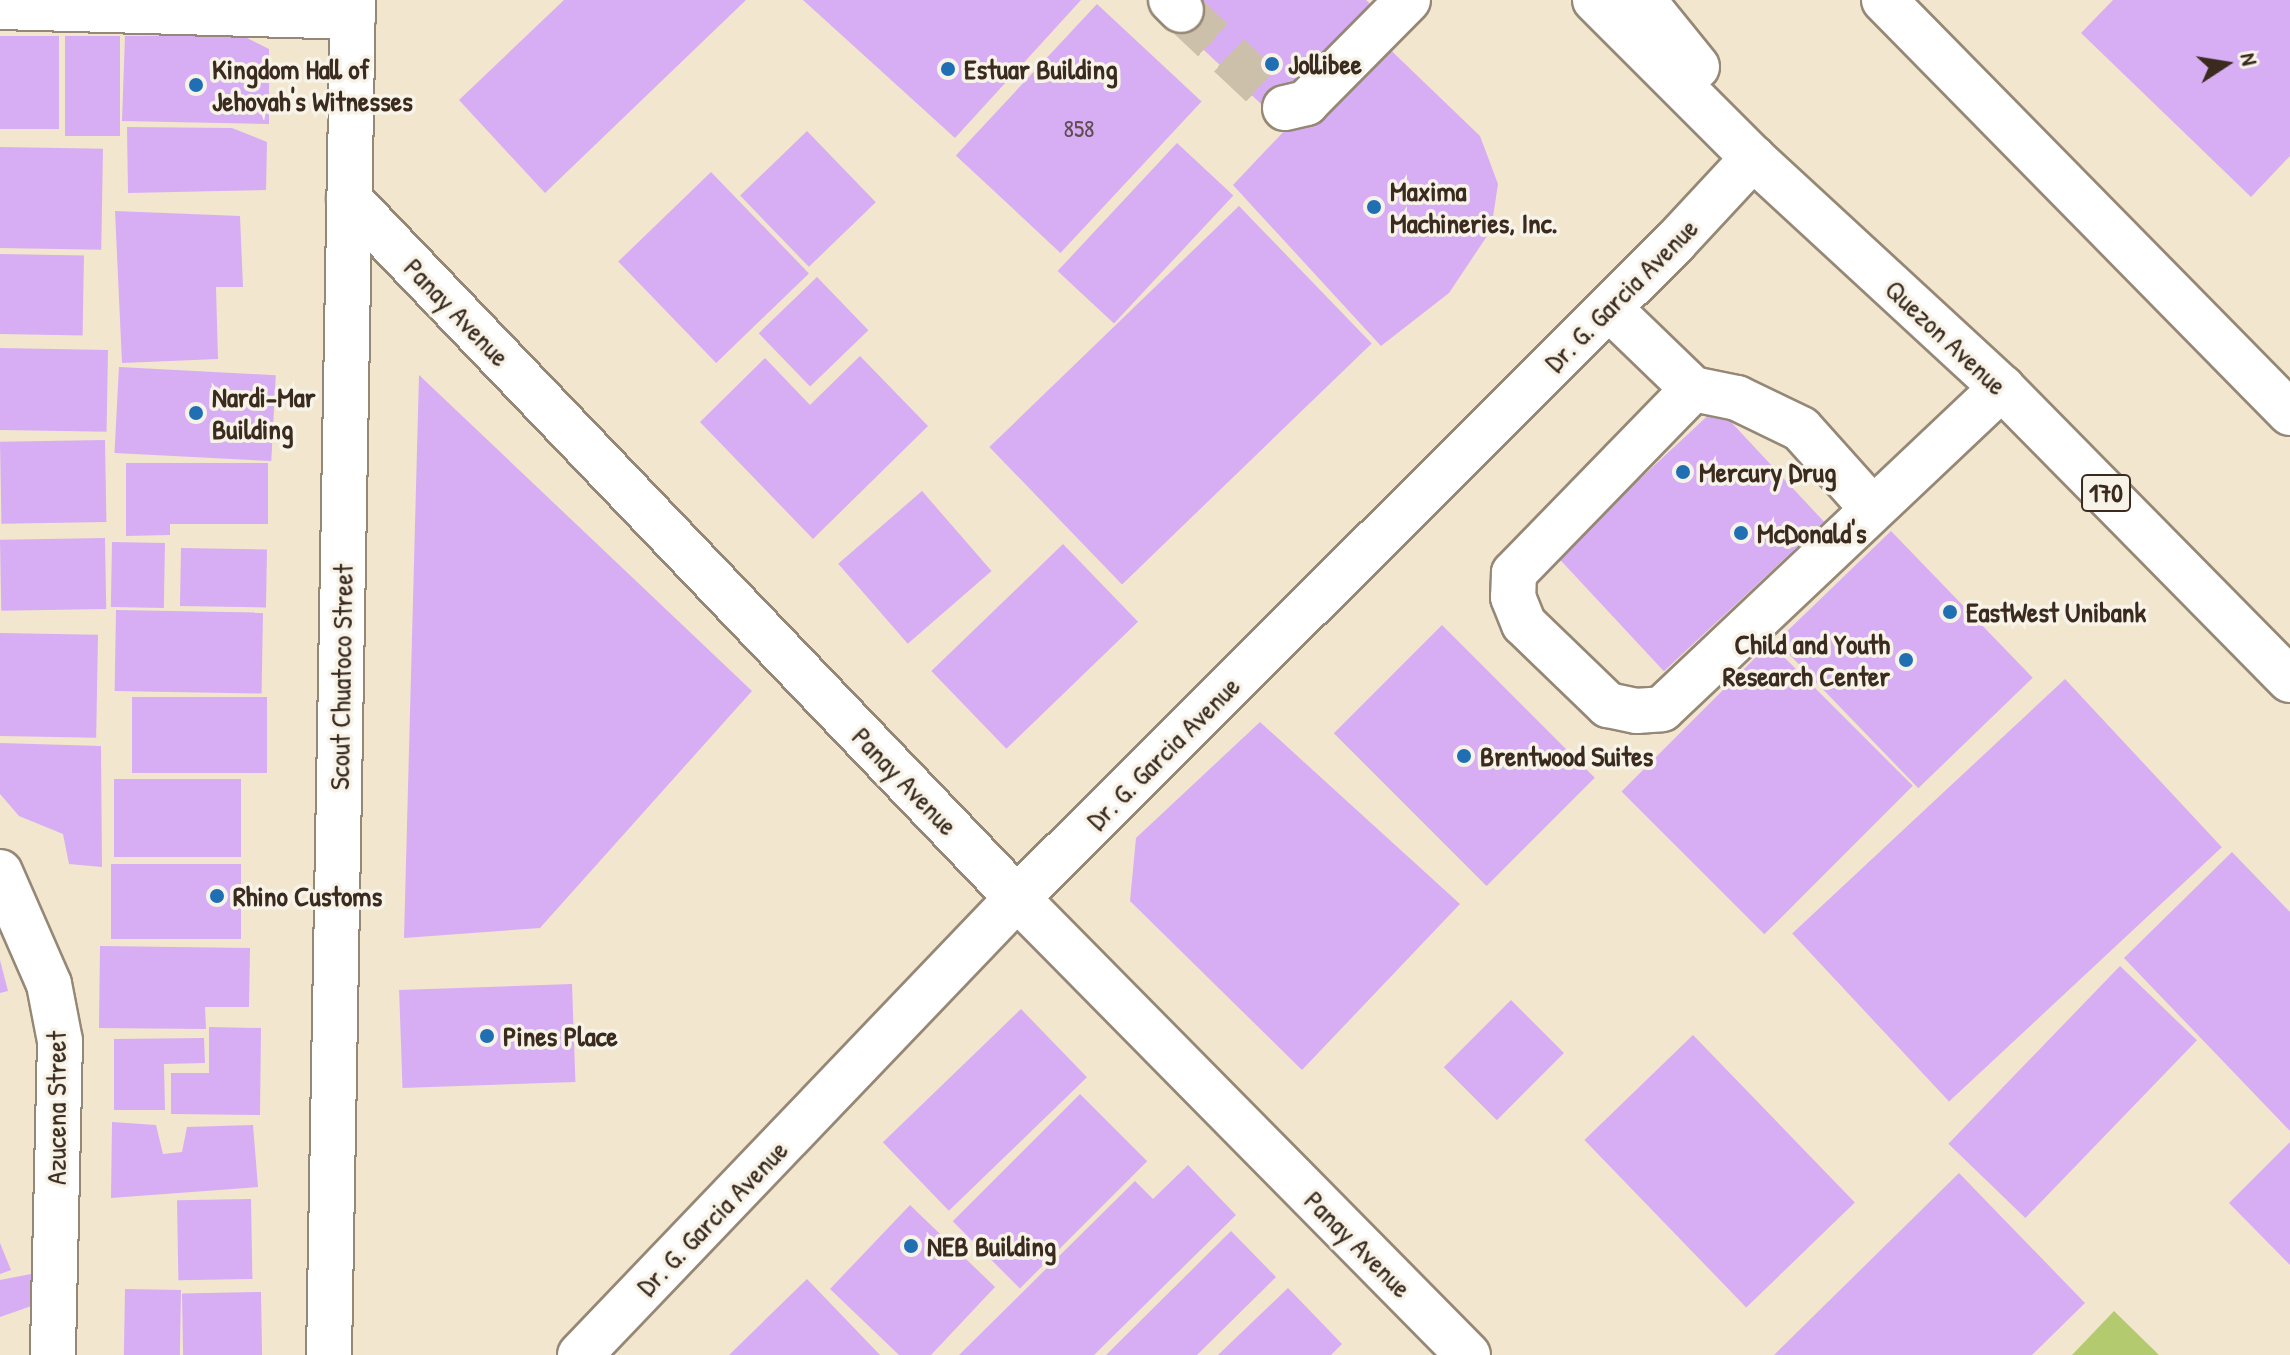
<!DOCTYPE html>
<style>
body{margin:0}
#map{position:relative;width:2290px;height:1355px;overflow:hidden;background:#f2e6ce;font-family:"Patrick Hand",sans-serif}
div>[style]{position:absolute}
.green>*{inset:0;background:#b4ca6e}
.building>*{inset:0;background:#d7aef3;transform-origin:0 0}
.minor-tunnel>*{height:44px;margin-top:-22px;transform-origin:0;background:repeating-linear-gradient(90deg,#cdc0ab 0 44px,transparent 0 66px)}
.roads{filter:drop-shadow(2px 0 #968876) drop-shadow(-2px 0 #968876) drop-shadow(0 2px #968876) drop-shadow(0 -2px #968876)}
.minor>*{height:44px;margin:-22px;padding:0 22px;transform-origin:22px;border-radius:22px;background:#fff}
.major>*{height:44px;margin:-22px;padding:0 22px;transform-origin:22px;border-radius:22px;background:#fff}
.dots>*{width:22px;height:22px;translate:-50% -50%;box-sizing:border-box;border:4px solid #f7f3e8;border-radius:50%}
span{translate:-50% -50%;white-space:nowrap;text-align:center;line-height:1.15;-webkit-text-stroke:7px #f7f3e8;paint-order:stroke}
.number-label{font-size:24px;color:#624b53}
.number-label span{-webkit-text-stroke-width:0}
.shield-label span{padding:2px 6px;background:#f7f3e8;border:2px solid;border-radius:6px;-webkit-text-stroke-width:0}
.shield-label{font-size:26px;color:#3b2a1e;font-weight:700}
.poi-label{font-size:28px;color:#3b2a1e;font-weight:700}
.left{translate:0 -50%;text-align:left}
.right{translate:-100% -50%;text-align:right}
.street-label{font-size:28px;color:#3b2a1e}
.north{position:absolute;left:2186px;top:24px;width:80px;height:80px;-webkit-text-stroke:6px #f7f3e8;paint-order:stroke;rotate:78deg;font-size:22px;font-weight:700;line-height:32px;text-align:center;color:#3b2a1e}
.north::after{content:'';display:block;margin:auto;width:28px;height:36px;background:#3b2a1e;clip-path:polygon(50% 0,100% 100%,50% 72%,0 100%)}
</style>
<div id="map">
<div class="green">
<div style="clip-path:polygon(2114px 1311px,2159px 1355px,2072px 1355px)"></div>
</div>
<div class="building">
<div style="clip-path:polygon(564px 0,746px 0,545px 193px,459px 100px)"></div>
<div style="clip-path:polygon(803px 0,1081px 0,955px 138px)"></div>
<div style="clip-path:polygon(1191px 0,1366px 0,1377px 10px,1276px 118px,1172px 20px)"></div>
<div style="clip-path:polygon(2113px 0,2290px 0,2290px 156px,2251px 197px,2081px 33px)"></div>
<div style="left:1097px;top:4px;width:143px;height:207px;rotate:43deg"></div>
<div style="clip-path:polygon(241px 35px,269px 49px,269px 124px,122px 121px,125px 36px)"></div>
<div style="clip-path:polygon(1375px 35px,1480px 136px,1498px 184px,1491px 230px,1449px 293px,1381px 346px,1233px 185px)"></div>
<div style="left:0;top:36px;width:59px;height:93px"></div>
<div style="left:65px;top:36px;width:55px;height:100px"></div>
<div style="clip-path:polygon(127px 127px,232px 128px,267px 142px,266px 190px,128px 193px)"></div>
<div style="left:807px;top:131px;width:99px;height:93px;rotate:46deg"></div>
<div style="left:1177px;top:143px;width:77px;height:175px;rotate:43deg"></div>
<div style="left:0;top:147px;width:103px;height:101px;rotate:1deg"></div>
<div style="left:711px;top:172px;width:141px;height:129px;rotate:46deg"></div>
<div style="left:1239px;top:206px;width:191px;height:347px;rotate:46deg"></div>
<div style="clip-path:polygon(115px 211px,240px 216px,243px 287px,216px 287px,218px 359px,122px 363px)"></div>
<div style="left:0;top:254px;width:84px;height:80px;rotate:1deg"></div>
<div style="left:817px;top:277px;width:74px;height:81px;rotate:46deg"></div>
<div style="left:0;top:348px;width:108px;height:82px;rotate:1deg"></div>
<div style="clip-path:polygon(860px 356px,928px 426px,813px 539px,700px 422px,765px 358px,810px 405px)"></div>
<div style="left:119px;top:367px;width:157px;height:86px;rotate:3deg"></div>
<div style="clip-path:polygon(419px 375px,752px 691px,540px 928px,404px 938px)"></div>
<div style="left:1717px;top:407px;width:157px;height:219px;rotate:47deg"></div>
<div style="left:105px;top:440px;width:82px;height:105px;rotate:89deg"></div>
<div style="clip-path:polygon(126px 463px,268px 463px,268px 524px,170px 524px,170px 535px,126px 536px)"></div>
<div style="left:922px;top:491px;width:106px;height:111px;rotate:49deg"></div>
<div style="left:1891px;top:531px;width:204px;height:159px;rotate:46deg"></div>
<div style="left:105px;top:538px;width:71px;height:105px;rotate:89deg"></div>
<div style="left:112px;top:542px;width:53px;height:65px;rotate:1deg"></div>
<div style="left:1063px;top:544px;width:108px;height:183px;rotate:46deg"></div>
<div style="left:181px;top:548px;width:86px;height:58px;rotate:1deg"></div>
<div style="left:116px;top:610px;width:147px;height:81px;rotate:1deg"></div>
<div style="left:1442px;top:625px;width:216px;height:153px;rotate:45deg"></div>
<div style="left:0;top:633px;width:98px;height:103px;rotate:1deg"></div>
<div style="left:1770px;top:643px;width:202px;height:210px;rotate:45deg"></div>
<div style="left:2065px;top:679px;width:230px;height:373px;rotate:47deg"></div>
<div style="left:132px;top:697px;width:135px;height:76px"></div>
<div style="clip-path:polygon(1260px 722px,1460px 904px,1302px 1070px,1130px 901px,1136px 838px)"></div>
<div style="clip-path:polygon(0 743px,101px 746px,102px 867px,69px 864px,63px 834px,19px 816px,0 794px)"></div>
<div style="left:114px;top:779px;width:127px;height:78px"></div>
<div style="clip-path:polygon(2232px 852px,2290px 912px,2290px 1131px,2124px 958px)"></div>
<div style="left:111px;top:864px;width:130px;height:75px"></div>
<div style="clip-path:polygon(100px 946px,250px 948px,249px 1007px,205px 1007px,206px 1029px,99px 1028px)"></div>
<div style="clip-path:polygon(0 960px,8px 991px,0 993px)"></div>
<div style="left:2120px;top:966px;width:107px;height:247px;rotate:44deg"></div>
<div style="left:572px;top:984px;width:98px;height:173px;rotate:88deg"></div>
<div style="left:1511px;top:1000px;width:75px;height:95px;rotate:45deg"></div>
<div style="left:1021px;top:1009px;width:95px;height:192px;rotate:46deg"></div>
<div style="clip-path:polygon(209px 1027px,261px 1028px,260px 1115px,171px 1114px,171px 1073px,209px 1073px)"></div>
<div style="left:1693px;top:1035px;width:233px;height:151px;rotate:46deg"></div>
<div style="clip-path:polygon(204px 1038px,205px 1063px,164px 1064px,165px 1110px,114px 1110px,114px 1039px)"></div>
<div style="left:1080px;top:1094px;width:95px;height:180px;rotate:45deg"></div>
<div style="clip-path:polygon(112px 1122px,156px 1125px,163px 1154px,182px 1152px,187px 1127px,253px 1125px,258px 1187px,111px 1198px)"></div>
<div style="clip-path:polygon(2290px 1142px,2290px 1265px,2229px 1203px)"></div>
<div style="clip-path:polygon(1188px 1165px,1236px 1215px,1094px 1355px,959px 1355px,1135px 1181px,1153px 1199px)"></div>
<div style="clip-path:polygon(1959px 1173px,2085px 1303px,2032px 1355px,1774px 1355px)"></div>
<div style="left:251px;top:1199px;width:80px;height:74px;rotate:89deg"></div>
<div style="clip-path:polygon(910px 1205px,995px 1287px,931px 1355px,899px 1355px,830px 1289px)"></div>
<div style="clip-path:polygon(1231px 1231px,1276px 1277px,1197px 1355px,1106px 1355px)"></div>
<div style="clip-path:polygon(0 1243px,11px 1270px,0 1274px)"></div>
<div style="clip-path:polygon(31px 1274px,40px 1303px,0 1317px,0 1280px)"></div>
<div style="clip-path:polygon(807px 1279px,880px 1355px,729px 1355px)"></div>
<div style="clip-path:polygon(1288px 1288px,1342px 1344px,1331px 1355px,1218px 1355px)"></div>
<div style="left:125px;top:1289px;width:56px;height:66px;rotate:1deg"></div>
<div style="left:261px;top:1292px;width:63px;height:79px;rotate:89deg"></div>
</div>
<div class="minor-tunnel">
<div style="left:1181px;top:10px;width:143px;rotate:43.3deg"></div>
</div>
<div class="roads">
<div class="minor">
<div style="left:1171px;top:0;width:14px;rotate:45deg"></div>
<div style="left:0;top:7px;width:353px;rotate:1.6deg"></div>
<div style="left:1285px;top:108px;width:22px;rotate:-13deg"></div>
<div style="left:1306px;top:103px;width:145px;rotate:-45.3deg"></div>
<div style="left:349px;top:199px;width:967px;rotate:46.3deg"></div>
<div style="left:1017px;top:898px;width:642px;rotate:45.38deg"></div>
<div style="left:1609px;top:308px;width:117px;rotate:44deg"></div>
<div style="left:1693px;top:389px;width:45px;rotate:11.6deg"></div>
<div style="left:1737px;top:398px;width:71px;rotate:25.8deg"></div>
<div style="left:1801px;top:429px;width:106px;rotate:48.1deg"></div>
<div style="left:1693px;top:389px;width:257px;rotate:134.2deg"></div>
<div style="left:1514px;top:573px;width:24px;rotate:92deg"></div>
<div style="left:1513px;top:597px;width:29px;rotate:68deg"></div>
<div style="left:1524px;top:624px;width:117px;rotate:44deg"></div>
<div style="left:1608px;top:705px;width:29px;rotate:12deg"></div>
<div style="left:1636px;top:711px;width:26px;rotate:-4deg"></div>
<div style="left:1662px;top:709px;width:468px;rotate:-43.4deg"></div>
<div style="left:0;top:872px;width:122px;rotate:66.4deg"></div>
<div style="left:49px;top:984px;width:58px;rotate:79.1deg"></div>
<div style="left:60px;top:1041px;width:314px;rotate:91.3deg"></div>
<div style="left:580px;top:1355px;width:632px;rotate:-46.28deg"></div>
<div style="left:1017px;top:898px;width:929px;rotate:-44.91deg"></div>
<div style="left:1675px;top:242px;width:115px;rotate:-47.1deg"></div>
</div>
<div class="major">
<div style="left:1595px;top:0;width:223px;rotate:45deg"></div>
<div style="left:1753px;top:158px;width:339px;rotate:42.7deg"></div>
<div style="left:2002px;top:388px;width:410px;rotate:45.4deg"></div>
<div style="left:1643px;top:0;width:86px;rotate:51.1deg"></div>
<div style="left:1884px;top:0;width:579px;rotate:45.49deg"></div>
<div style="left:329px;top:1355px;width:1355px;rotate:-88.99deg"></div>
</div>
</div>
<div class="dots">
<div style="left:1272px;top:64px;background:#1f6fb2"></div>
<div style="left:948px;top:69px;background:#1f6fb2"></div>
<div style="left:196px;top:85px;background:#1f6fb2"></div>
<div style="left:1374px;top:207px;background:#1f6fb2"></div>
<div style="left:196px;top:413px;background:#1f6fb2"></div>
<div style="left:1683px;top:472px;background:#1f6fb2"></div>
<div style="left:1741px;top:533px;background:#1f6fb2"></div>
<div style="left:1950px;top:612px;background:#1f6fb2"></div>
<div style="left:1906px;top:660px;background:#1f6fb2"></div>
<div style="left:1464px;top:756px;background:#1f6fb2"></div>
<div style="left:217px;top:896px;background:#1f6fb2"></div>
<div style="left:487px;top:1036px;background:#1f6fb2"></div>
<div style="left:911px;top:1246px;background:#1f6fb2"></div>
</div>
<div class="number-label">
<span style="left:1079px;top:129px">858</span>
</div>
<div class="shield-label">
<span style="left:2106px;top:493px">170</span>
</div>
<div class="poi-label">
<span class="left" style="left:1288px;top:64px">Jollibee</span>
<span class="left" style="left:212px;top:85px">Kingdom Hall of<br>Jehovah's Witnesses</span>
<span class="left" style="left:964px;top:69px">Estuar Building</span>
<span class="left" style="left:1390px;top:207px">Maxima<br>Machineries, Inc.</span>
<span class="left" style="left:212px;top:413px">Nardi-Mar<br>Building</span>
<span class="left" style="left:1699px;top:472px">Mercury Drug</span>
<span class="left" style="left:1757px;top:533px">McDonald's</span>
<span class="left" style="left:1966px;top:612px">EastWest Unibank</span>
<span class="right" style="left:1890px;top:660px">Child and Youth<br>Research Center</span>
<span class="left" style="left:1480px;top:756px">Brentwood Suites</span>
<span class="left" style="left:233px;top:896px">Rhino Customs</span>
<span class="left" style="left:503px;top:1036px">Pines Place</span>
<span class="left" style="left:927px;top:1246px">NEB Building</span>
</div>
<div class="street-label">
<span style="left:1621px;top:295px;rotate:-45deg">Dr. G. Garcia Avenue</span>
<span style="left:457px;top:312px;rotate:46deg">Panay Avenue</span>
<span style="left:1946px;top:337px;rotate:43deg">Quezon Avenue</span>
<span style="left:341px;top:677px;rotate:-89deg">Scout Chuatoco Street</span>
<span style="left:1163px;top:753px;rotate:-45deg">Dr. G. Garcia Avenue</span>
<span style="left:905px;top:781px;rotate:46deg">Panay Avenue</span>
<span style="left:56px;top:1108px;rotate:-90deg">Azucena Street</span>
<span style="left:712px;top:1218px;rotate:-46deg">Dr. G. Garcia Avenue</span>
<span style="left:1358px;top:1244px;rotate:45deg">Panay Avenue</span>
</div>
<div class="north">N</div>
</div>
